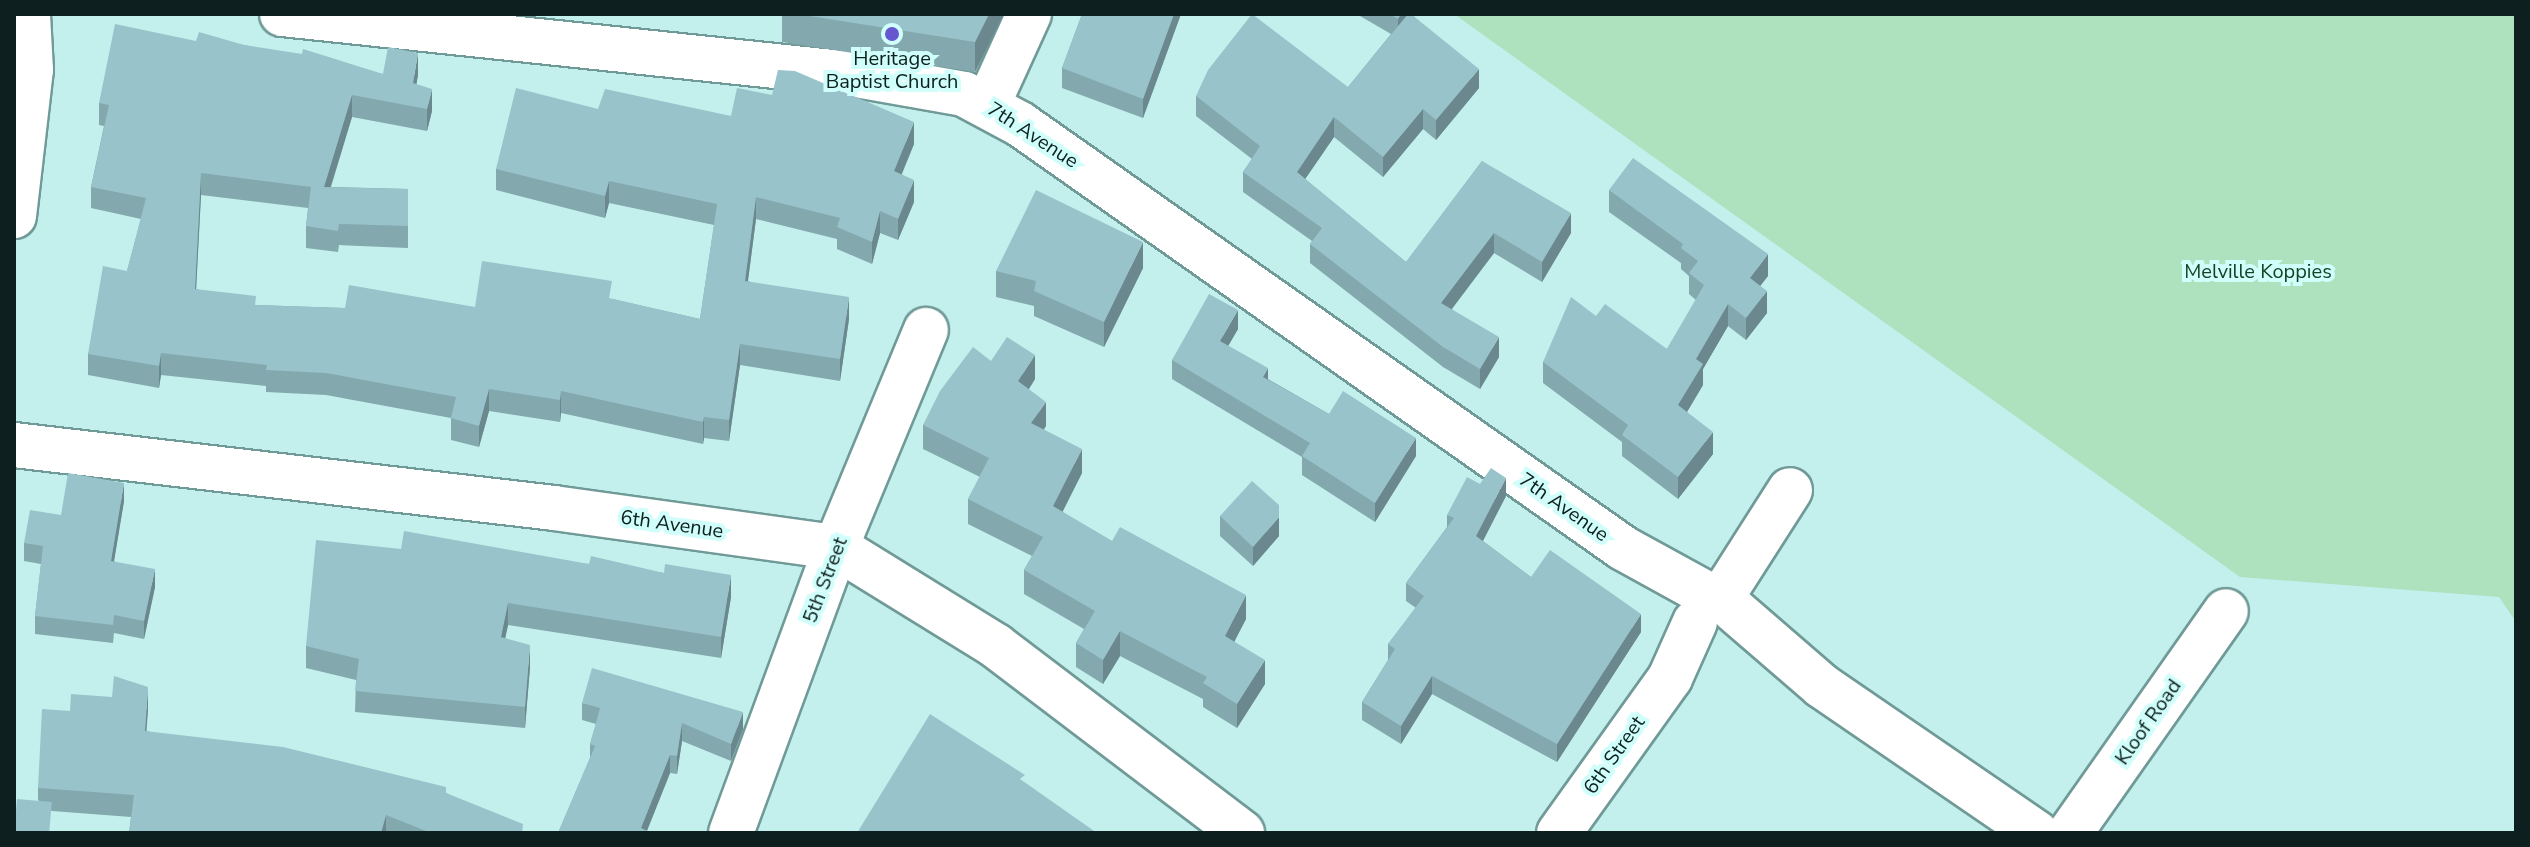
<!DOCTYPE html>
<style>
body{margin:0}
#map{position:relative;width:2530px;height:847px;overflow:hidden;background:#c3f0ed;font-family:"Nunito Sans",sans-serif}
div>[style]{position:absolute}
.green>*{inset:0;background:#aee1bd}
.roads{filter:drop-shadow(2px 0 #709a97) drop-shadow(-2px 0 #709a97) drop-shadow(0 2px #709a97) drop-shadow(0 -2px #709a97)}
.minor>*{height:44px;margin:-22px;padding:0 22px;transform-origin:22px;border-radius:22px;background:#fff}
.wall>*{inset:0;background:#83a8ae}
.shaded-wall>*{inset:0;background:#6a888d}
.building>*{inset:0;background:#98c3ca;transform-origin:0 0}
.dots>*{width:22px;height:22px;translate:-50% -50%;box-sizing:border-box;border:4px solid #d0fefa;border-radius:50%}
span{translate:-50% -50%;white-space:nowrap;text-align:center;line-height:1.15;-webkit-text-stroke:8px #d0fefa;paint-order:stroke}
.poi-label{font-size:20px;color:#0d1f1e}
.street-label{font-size:20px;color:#0d1f1e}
.park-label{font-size:20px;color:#164227}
.frame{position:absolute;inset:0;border:16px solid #0d1f1e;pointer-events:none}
</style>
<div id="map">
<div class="green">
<div style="clip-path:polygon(1454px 14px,2516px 14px,2516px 622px,2499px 597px,2240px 577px)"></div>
</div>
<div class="roads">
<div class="minor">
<div style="left:282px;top:14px;width:572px;rotate:6.02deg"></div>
<div style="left:851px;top:74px;width:115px;rotate:10deg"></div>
<div style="left:964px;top:94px;width:64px;rotate:28.2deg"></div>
<div style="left:1020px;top:124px;width:737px;rotate:35.11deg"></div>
<div style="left:1623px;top:548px;width:102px;rotate:28.8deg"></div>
<div style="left:988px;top:104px;width:99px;rotate:-65.5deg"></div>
<div style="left:14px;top:216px;width:147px;rotate:-83.4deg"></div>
<div style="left:31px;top:70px;width:56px;rotate:-93.1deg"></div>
<div style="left:14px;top:445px;width:544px;rotate:6.65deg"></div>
<div style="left:554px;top:508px;width:285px;rotate:7.9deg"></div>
<div style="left:836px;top:547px;width:188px;rotate:31.7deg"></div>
<div style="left:996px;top:646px;width:309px;rotate:37.2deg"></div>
<div style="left:1721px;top:598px;width:128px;rotate:-57.4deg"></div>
<div style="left:1734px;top:610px;width:116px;rotate:40.8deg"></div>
<div style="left:1822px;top:686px;width:260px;rotate:34.4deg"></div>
<div style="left:731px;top:833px;width:305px;rotate:-69.8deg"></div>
<div style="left:836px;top:547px;width:235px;rotate:-67.5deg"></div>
<div style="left:1559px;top:833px;width:191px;rotate:-54.4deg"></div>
<div style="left:1670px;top:678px;width:61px;rotate:-65.9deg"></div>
<div style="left:2070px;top:833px;width:271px;rotate:-54.9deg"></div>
</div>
</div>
<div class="wall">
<div style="clip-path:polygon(782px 14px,1004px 14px,975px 72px,782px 42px)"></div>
<div style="clip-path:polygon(1082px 14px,1181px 14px,1143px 118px,1062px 88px,1062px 68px)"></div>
<div style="clip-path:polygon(1360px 14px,1412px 14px,1479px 88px,1436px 140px,1423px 129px,1383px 177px,1334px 137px,1305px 179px,1406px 262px,1482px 161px,1571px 233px,1542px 282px,1494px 253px,1452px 309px,1499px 357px,1480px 389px,1443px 367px,1310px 263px,1310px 244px,1312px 241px,1243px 192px,1243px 172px,1252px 159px,1196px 116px,1196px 96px,1348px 87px,1391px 34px,1360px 16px)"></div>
<div style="clip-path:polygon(196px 41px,244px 45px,383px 74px,418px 75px,416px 84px,432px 111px,427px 131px,352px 117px,331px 187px,408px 189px,408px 248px,339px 245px,338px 252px,306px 248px,306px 226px,308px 208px,201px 195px,196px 289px,256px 305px,345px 308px,475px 307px,612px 299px,700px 319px,714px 225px,609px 203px,605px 218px,496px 190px,496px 169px,598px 109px,731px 116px,914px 144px,902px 174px,914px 202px,898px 240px,880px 233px,872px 264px,837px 249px,837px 239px,756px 219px,748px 281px,849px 319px,840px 381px,740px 365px,729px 441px,704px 438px,703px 444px,561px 413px,560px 422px,489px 411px,479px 447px,451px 440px,451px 418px,326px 395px,266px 392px,266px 386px,161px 375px,159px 388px,88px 375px,88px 354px,127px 271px,141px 219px,91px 208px,91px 187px,104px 126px,99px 125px,99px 103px)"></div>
<div style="clip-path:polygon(1609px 190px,1768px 276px,1760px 286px,1767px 313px,1746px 340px,1728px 326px,1703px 369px,1703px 385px,1687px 412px,1713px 454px,1678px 499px,1622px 456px,1622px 442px,1543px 383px,1543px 362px,1596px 316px,1667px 349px,1696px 300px,1689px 294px,1689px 276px,1681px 269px,1681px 263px,1609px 212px)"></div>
<div style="clip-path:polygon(1143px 268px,1104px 347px,1034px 316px,1034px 306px,996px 297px,996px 271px)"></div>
<div style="clip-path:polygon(1238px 329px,1228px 346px,1268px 379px,1329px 414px,1416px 456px,1375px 522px,1302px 475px,1302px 457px,1172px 379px,1172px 360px)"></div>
<div style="clip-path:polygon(991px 361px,1035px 379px,1029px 389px,1046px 426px,1044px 429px,1082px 473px,1062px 512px,1246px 619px,1234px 641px,1265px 684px,1237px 728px,1203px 707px,1203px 699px,1120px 656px,1103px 684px,1076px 667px,1076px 643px,1084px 629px,1024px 594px,1024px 570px,1032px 556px,968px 524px,968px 499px,980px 477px,923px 449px,923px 425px)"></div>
<div style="clip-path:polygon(1506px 496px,1483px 541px,1531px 577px,1641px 632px,1557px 762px,1432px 694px,1401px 744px,1362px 720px,1362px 702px,1388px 660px,1388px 644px,1416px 608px,1406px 601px,1406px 583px,1447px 527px,1447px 515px)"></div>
<div style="clip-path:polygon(124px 501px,114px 561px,155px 587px,144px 639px,114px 633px,113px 643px,35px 634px,35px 616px,41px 564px,24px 561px,24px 543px,61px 515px)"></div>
<div style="clip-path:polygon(1220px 516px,1279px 536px,1253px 566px,1220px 536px)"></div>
<div style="clip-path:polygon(401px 549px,589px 564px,664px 573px,731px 597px,721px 658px,508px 625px,505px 638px,530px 667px,525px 728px,355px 712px,356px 680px,306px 668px,306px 646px)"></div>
<div style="clip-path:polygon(582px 703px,743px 729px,731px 761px,682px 741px,677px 774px,670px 773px,647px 831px,558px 833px,590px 758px,590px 744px,596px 724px,582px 720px)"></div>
<div style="clip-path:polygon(148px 709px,146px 731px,446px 793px,523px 833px,129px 833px,131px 817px,52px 811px,38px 800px,38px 788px,70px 711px)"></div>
</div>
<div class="shaded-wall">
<div style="clip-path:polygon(989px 14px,1004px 14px,975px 72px,975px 42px)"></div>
<div style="clip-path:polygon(1174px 14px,1181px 14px,1143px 118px,1143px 99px)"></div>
<div style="clip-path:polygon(1401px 14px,1412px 14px,1398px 38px,1398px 19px)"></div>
<div style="clip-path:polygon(418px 53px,418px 75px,413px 105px,413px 83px)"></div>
<div style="clip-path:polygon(1479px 69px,1479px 88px,1436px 140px,1436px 120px)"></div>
<div style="clip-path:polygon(432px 89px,432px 111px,427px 131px,427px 109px)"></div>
<div style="clip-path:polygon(352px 95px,352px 117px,324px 208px,324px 187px)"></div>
<div style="clip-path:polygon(1423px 109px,1423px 129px,1383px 177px,1383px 157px)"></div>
<div style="clip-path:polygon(1334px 117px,1334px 137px,1297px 191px,1297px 172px)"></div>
<div style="clip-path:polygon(914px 122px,914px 144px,894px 192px,894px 171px)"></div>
<div style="clip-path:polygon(201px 173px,201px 195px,195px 311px,195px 289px)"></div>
<div style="clip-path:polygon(914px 180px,914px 202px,898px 240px,898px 219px)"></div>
<div style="clip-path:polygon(609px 181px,609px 203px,605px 218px,605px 196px)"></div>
<div style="clip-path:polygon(756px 197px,756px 219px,745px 303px,745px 281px)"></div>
<div style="clip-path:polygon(880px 211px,880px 233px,872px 264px,872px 242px)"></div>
<div style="clip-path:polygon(1571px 213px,1571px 233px,1542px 282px,1542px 262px)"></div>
<div style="clip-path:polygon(1494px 233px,1494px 253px,1441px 323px,1441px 303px)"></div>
<div style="clip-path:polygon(1143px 242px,1143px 268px,1104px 347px,1104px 322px)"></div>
<div style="clip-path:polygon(1768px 254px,1768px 276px,1750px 299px,1750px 278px)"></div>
<div style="clip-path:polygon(1767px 291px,1767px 313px,1746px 340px,1746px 318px)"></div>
<div style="clip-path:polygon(849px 297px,849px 319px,840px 381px,840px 359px)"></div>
<div style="clip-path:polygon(1728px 304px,1728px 326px,1703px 369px,1703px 385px,1678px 427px,1678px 405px,1696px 359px)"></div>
<div style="clip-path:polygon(1238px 310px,1238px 329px,1220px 360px,1220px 341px)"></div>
<div style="clip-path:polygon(1499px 337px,1499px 357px,1480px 389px,1480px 369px)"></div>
<div style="clip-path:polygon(740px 344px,740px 365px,729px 441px,729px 420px)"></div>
<div style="clip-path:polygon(161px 353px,161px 375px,159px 388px,159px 366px)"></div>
<div style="clip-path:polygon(1035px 355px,1035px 379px,1018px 406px,1018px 381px)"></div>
<div style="clip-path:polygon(1268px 368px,1268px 386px,1263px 377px)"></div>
<div style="clip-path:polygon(489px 389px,489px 411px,479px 447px,479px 426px)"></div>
<div style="clip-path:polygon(561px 391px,561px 413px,560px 422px,560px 400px)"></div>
<div style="clip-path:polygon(1046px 402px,1046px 426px,1031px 447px,1031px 423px)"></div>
<div style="clip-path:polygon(704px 417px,704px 438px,703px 444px,703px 422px)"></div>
<div style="clip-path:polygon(1713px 432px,1713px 454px,1678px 499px,1678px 477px)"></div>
<div style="clip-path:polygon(1416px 438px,1416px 456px,1375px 522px,1375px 503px)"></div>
<div style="clip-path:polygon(1082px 449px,1082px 473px,1053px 531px,1053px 506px)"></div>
<div style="clip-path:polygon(1506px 478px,1506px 496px,1476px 554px,1476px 536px)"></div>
<div style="clip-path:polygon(124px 483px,124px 501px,111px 579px,111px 561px)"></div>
<div style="clip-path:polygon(1279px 517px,1279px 536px,1253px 566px,1253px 547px)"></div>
<div style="clip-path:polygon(155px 569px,155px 587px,144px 639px,144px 621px)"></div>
<div style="clip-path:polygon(731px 575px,731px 597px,721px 658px,721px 637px)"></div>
<div style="clip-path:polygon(1246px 595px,1246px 619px,1225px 660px,1225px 636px)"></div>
<div style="clip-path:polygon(508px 603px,508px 625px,501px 658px,501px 637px)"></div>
<div style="clip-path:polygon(1641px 614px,1641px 632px,1557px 762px,1557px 744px)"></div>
<div style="clip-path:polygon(1120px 631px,1120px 656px,1103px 684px,1103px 660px)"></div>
<div style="clip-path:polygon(530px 645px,530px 667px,525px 728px,525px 707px)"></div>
<div style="clip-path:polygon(1265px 660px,1265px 684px,1237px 728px,1237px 704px)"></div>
<div style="clip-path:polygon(1432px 676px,1432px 694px,1401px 744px,1401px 726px)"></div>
<div style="clip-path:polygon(148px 687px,148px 709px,145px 753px,145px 731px)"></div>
<div style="clip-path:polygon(743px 712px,743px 729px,731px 761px,731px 744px)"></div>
<div style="clip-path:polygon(682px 723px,682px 741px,677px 774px,677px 756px)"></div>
<div style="clip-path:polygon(670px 755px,670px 773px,646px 833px,641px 828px)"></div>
<div style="clip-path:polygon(386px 815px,386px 833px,381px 833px)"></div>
</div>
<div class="building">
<div style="clip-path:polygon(797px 14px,989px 14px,975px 42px)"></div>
<div style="clip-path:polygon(1082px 14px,1174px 14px,1143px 99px,1062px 68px)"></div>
<div style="clip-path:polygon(1252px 14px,1348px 87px,1408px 14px,1411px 14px,1479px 69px,1436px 120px,1423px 109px,1383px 157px,1334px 117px,1297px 172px,1406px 262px,1482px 161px,1571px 213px,1542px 262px,1494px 233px,1441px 303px,1499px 337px,1480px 369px,1443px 347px,1310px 244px,1322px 228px,1243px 172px,1260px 146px,1196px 96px,1208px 70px)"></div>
<div style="clip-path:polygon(1389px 14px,1401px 14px,1398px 19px)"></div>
<div style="clip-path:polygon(115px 24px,196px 41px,199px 32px,244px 45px,302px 54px,303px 49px,383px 74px,388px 47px,418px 53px,413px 83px,432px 89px,427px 109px,352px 95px,324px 187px,408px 189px,408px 226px,339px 224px,338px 231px,306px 226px,311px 187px,201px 173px,195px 289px,256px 296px,255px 305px,345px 308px,349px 285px,475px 307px,482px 261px,612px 281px,609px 298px,700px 319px,717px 204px,609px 181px,605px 196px,496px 169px,516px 88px,598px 109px,605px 89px,731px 116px,737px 88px,772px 95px,778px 70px,795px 71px,914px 122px,894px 171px,914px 180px,898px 219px,880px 211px,872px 242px,837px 227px,840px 218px,756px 197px,745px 281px,849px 297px,840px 359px,740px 344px,729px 420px,704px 417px,703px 422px,561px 391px,560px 400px,489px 389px,479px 426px,451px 418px,456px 397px,326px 373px,266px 370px,267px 365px,161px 353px,159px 366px,88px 354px,103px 266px,127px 271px,146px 198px,91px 187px,109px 105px,99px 103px)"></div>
<div style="clip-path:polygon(1633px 158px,1768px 254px,1750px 278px,1767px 291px,1746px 318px,1728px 304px,1696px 359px,1703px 364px,1678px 405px,1713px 432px,1678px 477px,1622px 435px,1628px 425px,1543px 362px,1571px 297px,1596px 316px,1605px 304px,1667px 349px,1704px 285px,1689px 273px,1698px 261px,1681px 248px,1683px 244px,1609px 190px)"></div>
<div style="clip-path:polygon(1036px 190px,1143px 242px,1104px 322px,1034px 291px,1036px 281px,996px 271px)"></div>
<div style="clip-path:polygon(1209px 294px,1238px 310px,1220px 341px,1268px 368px,1263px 377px,1329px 414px,1343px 391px,1416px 438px,1375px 503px,1302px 456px,1310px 443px,1172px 360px)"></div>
<div style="clip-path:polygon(1007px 337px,1035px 355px,1018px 381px,1046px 402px,1031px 423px,1082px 449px,1053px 506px,1112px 541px,1120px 527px,1246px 595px,1225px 636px,1265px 660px,1237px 704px,1203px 683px,1207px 677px,1120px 631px,1103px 660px,1076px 643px,1095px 611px,1024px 570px,1043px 537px,968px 499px,989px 458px,923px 425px,940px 391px,973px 347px,991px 361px)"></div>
<div style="clip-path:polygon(1491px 468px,1506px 478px,1476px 536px,1531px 577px,1550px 550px,1641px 614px,1557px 744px,1432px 676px,1401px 726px,1362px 702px,1395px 649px,1388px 644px,1424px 596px,1406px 583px,1454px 518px,1447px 515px,1467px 477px,1480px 484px)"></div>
<div style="clip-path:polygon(68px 473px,124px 483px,111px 561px,155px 569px,144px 621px,114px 615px,113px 625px,35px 616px,43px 546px,24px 543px,30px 510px,61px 515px)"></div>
<div style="clip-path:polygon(1252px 481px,1279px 505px,1279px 517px,1253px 547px,1220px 516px)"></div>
<div style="clip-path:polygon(404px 531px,589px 564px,591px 556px,664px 573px,665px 564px,731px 575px,721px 637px,508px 603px,501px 637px,530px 645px,525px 707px,355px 691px,359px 659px,306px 646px,316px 540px,401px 549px)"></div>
<div style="clip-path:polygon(592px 668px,743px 712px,731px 744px,682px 723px,677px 756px,670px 755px,641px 828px,652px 833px,558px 833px,595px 746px,590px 744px,600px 708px,582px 703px)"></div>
<div style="clip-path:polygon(114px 676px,148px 687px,145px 731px,283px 747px,446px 787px,446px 793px,523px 824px,522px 833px,431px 833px,386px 815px,381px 833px,129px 833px,134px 795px,38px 788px,42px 709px,70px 711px,71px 694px,112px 697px)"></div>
<div style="clip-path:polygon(930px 714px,1025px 775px,1020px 779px,1097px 833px,857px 833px)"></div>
<div style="left:17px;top:799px;width:35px;height:34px;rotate:5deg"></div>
</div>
<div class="dots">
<div style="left:892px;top:34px;background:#6657d0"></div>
</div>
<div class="poi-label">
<span style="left:892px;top:70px">Heritage<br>Baptist Church</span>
</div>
<div class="street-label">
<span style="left:1033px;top:135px;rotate:33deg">7th Avenue</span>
<span style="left:1564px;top:507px;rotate:35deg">7th Avenue</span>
<span style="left:672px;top:524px;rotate:8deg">6th Avenue</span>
<span style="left:825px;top:580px;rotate:-69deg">5th Street</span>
<span style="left:2148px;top:722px;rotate:-55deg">Kloof Road</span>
<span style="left:1614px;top:755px;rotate:-55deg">6th Street</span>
</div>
<div class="park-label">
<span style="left:2258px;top:271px">Melville Koppies</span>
</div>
<div class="frame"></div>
</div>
